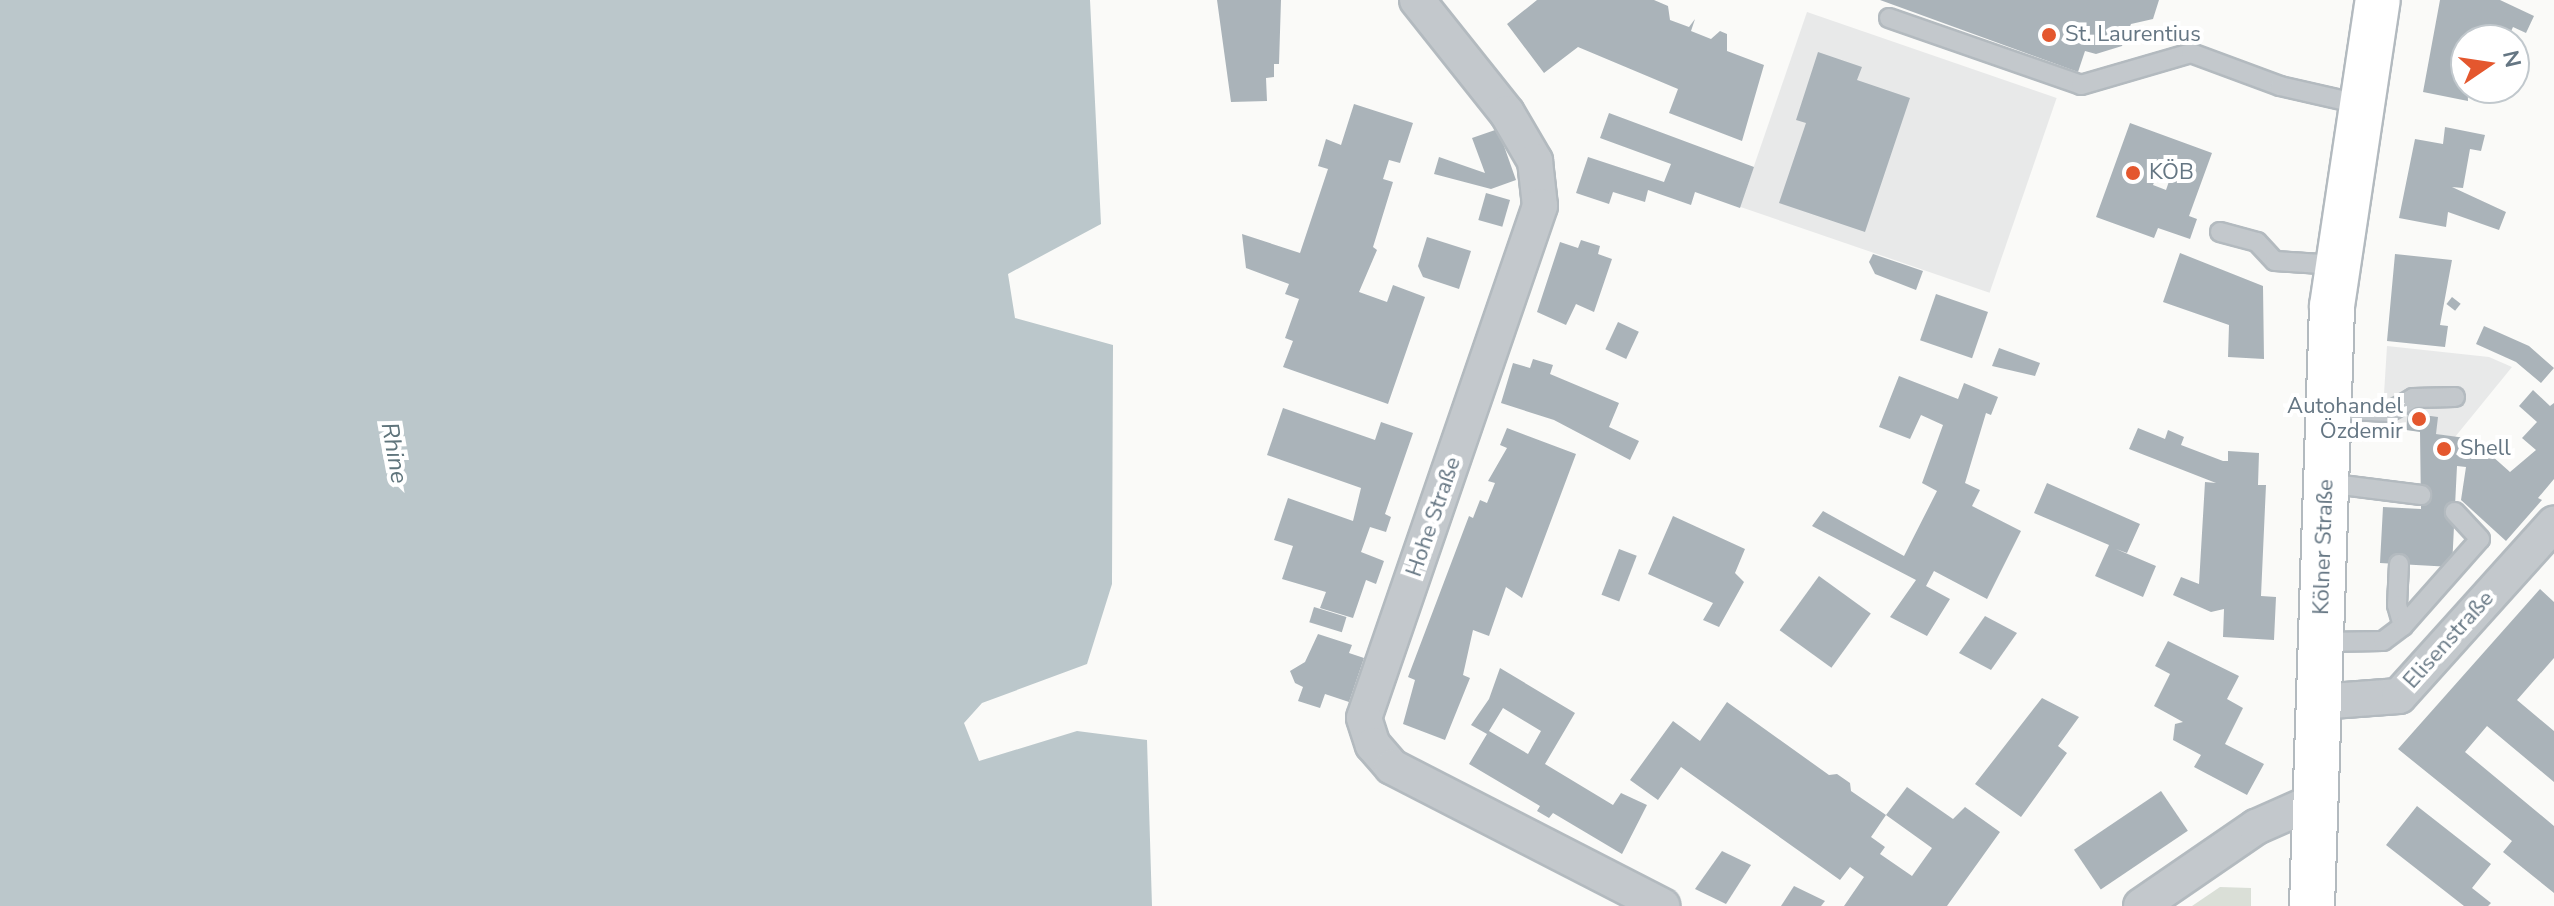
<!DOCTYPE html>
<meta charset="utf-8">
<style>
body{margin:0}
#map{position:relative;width:2554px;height:906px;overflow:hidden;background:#fafaf8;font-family:"Nunito Sans",sans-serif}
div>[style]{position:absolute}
.built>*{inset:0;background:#e8e9e9;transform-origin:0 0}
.green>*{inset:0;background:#dadfd7}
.water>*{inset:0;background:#bbc7cb}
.building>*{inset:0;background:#aab3b9;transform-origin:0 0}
.roads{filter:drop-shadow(2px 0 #b3babf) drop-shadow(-2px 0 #b3babf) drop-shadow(0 2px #b3babf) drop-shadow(0 -2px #b3babf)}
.service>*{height:18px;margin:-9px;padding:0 9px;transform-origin:9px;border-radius:9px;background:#c3c8cc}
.minor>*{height:34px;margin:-17px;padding:0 17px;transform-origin:17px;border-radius:17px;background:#c3c8cc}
.secondary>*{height:44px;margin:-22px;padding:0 22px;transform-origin:22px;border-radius:22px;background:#fff}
.dots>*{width:22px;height:22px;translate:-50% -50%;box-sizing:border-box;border:4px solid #fff;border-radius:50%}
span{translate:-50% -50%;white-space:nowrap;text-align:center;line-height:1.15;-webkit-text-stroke:8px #fff;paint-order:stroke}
.poi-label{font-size:22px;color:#657683}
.left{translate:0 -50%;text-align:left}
.right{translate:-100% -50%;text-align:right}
.street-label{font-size:22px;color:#657683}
.water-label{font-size:24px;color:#60757c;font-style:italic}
.north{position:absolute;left:2450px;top:24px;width:80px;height:80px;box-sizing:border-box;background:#fff;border:2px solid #c1c8cd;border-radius:50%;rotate:77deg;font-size:22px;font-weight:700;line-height:32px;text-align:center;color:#657683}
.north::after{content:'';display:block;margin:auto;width:28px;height:36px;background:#e4572e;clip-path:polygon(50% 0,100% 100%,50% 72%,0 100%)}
</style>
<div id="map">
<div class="built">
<div style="left:1807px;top:12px;width:264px;height:206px;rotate:19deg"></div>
<div style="clip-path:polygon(2387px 346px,2489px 357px,2512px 367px,2455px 437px,2382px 426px)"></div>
</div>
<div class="green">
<div style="clip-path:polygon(2220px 887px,2251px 888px,2251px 906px,2192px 906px)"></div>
</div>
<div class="water">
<div style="clip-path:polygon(0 0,1090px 0,1101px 224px,1008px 274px,1015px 318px,1113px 345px,1112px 584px,1087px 664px,982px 703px,964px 723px,979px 761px,1077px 731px,1147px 740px,1152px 906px,0 906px)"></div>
</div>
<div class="building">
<div style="clip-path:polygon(1217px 0,1281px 0,1279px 64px,1274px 64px,1274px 77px,1266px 78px,1267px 101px,1231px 102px)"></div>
<div style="clip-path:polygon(1537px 0,1654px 0,1668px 6px,1670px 20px,1689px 27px,1695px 19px,1691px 31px,1711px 39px,1720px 31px,1727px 34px,1727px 51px,1764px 65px,1742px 141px,1669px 113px,1678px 89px,1578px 47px,1544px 73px,1507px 24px)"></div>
<div style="clip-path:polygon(1880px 0,2159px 0,2153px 19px,2131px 24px,2122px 46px,2096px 54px,2085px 51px,2078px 72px)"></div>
<div style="clip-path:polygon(2440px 0,2500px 0,2534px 16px,2526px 33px,2513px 27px,2507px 40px,2466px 40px,2468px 101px,2423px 92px)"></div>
<div style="clip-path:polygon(1818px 52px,1862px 67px,1857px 80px,1910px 98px,1865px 232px,1779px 203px,1806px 123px,1796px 120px)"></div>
<div style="clip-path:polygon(1354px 104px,1413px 123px,1400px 163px,1389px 160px,1383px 179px,1393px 182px,1373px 247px,1377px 250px,1359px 292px,1387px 302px,1393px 285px,1425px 297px,1388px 404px,1283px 367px,1293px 341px,1285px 338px,1299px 299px,1285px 294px,1289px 284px,1246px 268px,1242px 234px,1300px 253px,1328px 169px,1318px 166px,1326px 139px,1341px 145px)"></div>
<div style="clip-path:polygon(1609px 113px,1754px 167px,1740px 208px,1695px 192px,1691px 205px,1648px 190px,1645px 202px,1613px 192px,1609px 204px,1576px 193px,1588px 157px,1664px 182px,1671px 164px,1600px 138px)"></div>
<div style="clip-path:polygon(evenodd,2130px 123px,2212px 153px,2189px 216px,2197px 219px,2190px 239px,2158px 228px,2154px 238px,2096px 217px,2130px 123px,2163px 159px,2175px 164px,2166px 190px,2153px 185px,2163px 159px)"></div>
<div style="clip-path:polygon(2445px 127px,2485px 135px,2481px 151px,2470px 149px,2463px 188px,2452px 187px,2506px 212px,2499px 230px,2448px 212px,2446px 227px,2399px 218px,2415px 139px,2443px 144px)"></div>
<div style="clip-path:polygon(1498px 129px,1516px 180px,1491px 189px,1434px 174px,1439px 157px,1485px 173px,1472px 138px)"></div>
<div style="left:1486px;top:193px;width:25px;height:28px;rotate:16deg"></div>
<div style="clip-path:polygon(1427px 237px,1471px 251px,1459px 289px,1423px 277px,1418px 266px)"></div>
<div style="clip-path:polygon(1581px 240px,1600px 246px,1598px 254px,1612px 259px,1594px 312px,1576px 304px,1566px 325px,1537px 312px,1560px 242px,1578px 248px)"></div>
<div style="clip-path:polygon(2180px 253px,2263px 286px,2264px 359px,2228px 357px,2229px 325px,2163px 302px)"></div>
<div style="clip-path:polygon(1873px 254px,1923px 271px,1916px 290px,1875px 274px,1869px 262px)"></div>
<div style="clip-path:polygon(2395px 254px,2452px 260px,2440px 325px,2448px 326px,2445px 347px,2387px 341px)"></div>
<div style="left:1936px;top:294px;width:55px;height:49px;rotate:19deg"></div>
<div style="left:2452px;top:297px;width:11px;height:9px;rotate:38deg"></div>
<div style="left:1618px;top:322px;width:23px;height:30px;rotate:25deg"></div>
<div style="clip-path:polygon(2484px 326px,2529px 346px,2554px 368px,2541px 383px,2516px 362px,2476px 344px)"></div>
<div style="clip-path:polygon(1999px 348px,2040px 363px,2035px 376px,1992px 366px)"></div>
<div style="clip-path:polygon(1533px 359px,1553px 365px,1550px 374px,1619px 403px,1609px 427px,1639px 441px,1630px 460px,1554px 420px,1501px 403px,1513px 363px,1530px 368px)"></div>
<div style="clip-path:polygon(1899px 376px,1958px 399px,1964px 383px,1998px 397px,1991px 415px,1986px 413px,1965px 483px,1980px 490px,1972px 506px,2021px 531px,1987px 599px,1934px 571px,1926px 586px,1950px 599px,1927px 636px,1890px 617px,1916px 580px,1812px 526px,1823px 511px,1904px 556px,1937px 491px,1922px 483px,1943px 425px,1921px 415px,1910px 439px,1879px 427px)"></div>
<div style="clip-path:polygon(2533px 390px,2550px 406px,2554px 403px,2554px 479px,2538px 498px,2542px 500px,2506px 541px,2461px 500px,2466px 467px,2457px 466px,2452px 567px,2380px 563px,2383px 507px,2421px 509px,2420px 432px,2406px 430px,2408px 413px,2438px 417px,2436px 434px,2473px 439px,2510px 472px,2536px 450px,2522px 438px,2537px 422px,2519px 406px)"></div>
<div style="clip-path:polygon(1283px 408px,1375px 440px,1381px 422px,1413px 433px,1385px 514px,1391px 517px,1386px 532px,1370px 527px,1361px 552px,1384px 561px,1376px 584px,1366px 580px,1353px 618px,1320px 608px,1326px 592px,1282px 579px,1293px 546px,1274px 540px,1288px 498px,1353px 521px,1361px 488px,1267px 455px)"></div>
<div style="clip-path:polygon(1507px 428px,1576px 454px,1522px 598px,1506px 587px,1489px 636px,1473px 630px,1463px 675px,1470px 678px,1445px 740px,1403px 724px,1415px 680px,1408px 677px,1469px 516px,1473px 518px,1480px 500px,1487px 503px,1495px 483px,1488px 481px,1507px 448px,1500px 445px)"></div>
<div style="clip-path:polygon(2138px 428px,2165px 439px,2168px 430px,2184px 437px,2181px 445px,2223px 461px,2228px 461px,2228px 451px,2259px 453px,2258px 485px,2266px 485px,2261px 596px,2276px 597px,2274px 640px,2223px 637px,2224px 609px,2211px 612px,2173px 595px,2181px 577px,2199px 584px,2205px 482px,2216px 483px,2129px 449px)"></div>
<div style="clip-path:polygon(2047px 483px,2140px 524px,2127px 553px,2116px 549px,2156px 566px,2143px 597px,2095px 576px,2109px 545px,2034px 513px)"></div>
<div style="clip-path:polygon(1673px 516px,1745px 549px,1735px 573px,1744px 582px,1719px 627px,1703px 620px,1713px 603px,1648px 574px)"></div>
<div style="left:1619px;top:549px;width:19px;height:49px;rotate:21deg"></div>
<div style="left:1819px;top:576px;width:64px;height:67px;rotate:36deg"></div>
<div style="clip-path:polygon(2540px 589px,2554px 602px,2554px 658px,2517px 700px,2554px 731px,2554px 782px,2487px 726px,2465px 752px,2554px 826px,2554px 893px,2503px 852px,2512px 841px,2398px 749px)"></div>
<div style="left:1314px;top:607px;width:34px;height:16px;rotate:17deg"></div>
<div style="clip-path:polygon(1985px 616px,2017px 633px,1991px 670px,1959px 653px)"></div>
<div style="clip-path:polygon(1318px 634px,1352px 645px,1349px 653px,1364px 658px,1349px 702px,1325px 694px,1320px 708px,1298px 701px,1303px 687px,1295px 683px,1290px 671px,1305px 662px)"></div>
<div style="clip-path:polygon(2168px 641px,2239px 676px,2227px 699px,2243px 708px,2225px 744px,2264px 764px,2247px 795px,2194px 767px,2201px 755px,2173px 740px,2175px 724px,2183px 722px,2154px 706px,2170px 674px,2155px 666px)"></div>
<div style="clip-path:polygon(evenodd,1500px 668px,1575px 713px,1545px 764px,1613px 805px,1621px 793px,1647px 805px,1622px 854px,1553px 813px,1549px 818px,1537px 811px,1540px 806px,1469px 764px,1487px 734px,1471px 725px,1489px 699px,1500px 668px,1503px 708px,1541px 731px,1528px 754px,1489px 731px,1503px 708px)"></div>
<div style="clip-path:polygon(2042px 698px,2079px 717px,2058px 746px,2067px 753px,2021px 817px,1975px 784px)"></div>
<div style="clip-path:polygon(1727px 702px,1829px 775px,1837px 774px,1850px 783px,1851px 791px,1886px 815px,1871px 837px,1885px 847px,1880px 854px,1912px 876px,1932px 848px,1886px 815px,1907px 787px,1953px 819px,1965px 807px,2000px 832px,1947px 906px,1844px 906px,1864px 877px,1850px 867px,1840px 880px,1681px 767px,1658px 800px,1630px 780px,1673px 721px,1700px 741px)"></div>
<div style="left:2161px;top:791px;width:48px;height:105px;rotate:56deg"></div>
<div style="clip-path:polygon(2417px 806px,2491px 864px,2472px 888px,2491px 903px,2488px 906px,2464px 906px,2386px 845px)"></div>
<div style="clip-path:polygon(1722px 851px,1751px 865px,1726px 904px,1695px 889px)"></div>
<div style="clip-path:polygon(1794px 886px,1825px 901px,1821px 906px,1781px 906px)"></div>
</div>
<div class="roads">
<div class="service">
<div style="left:1889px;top:18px;width:203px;rotate:19.2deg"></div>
<div style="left:2081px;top:85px;width:115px;rotate:-16.2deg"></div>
<div style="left:2191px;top:53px;width:95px;rotate:20.3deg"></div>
<div style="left:2280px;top:86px;width:81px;rotate:12.8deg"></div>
<div style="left:2220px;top:232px;width:38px;rotate:15deg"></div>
<div style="left:2257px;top:242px;width:26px;rotate:47deg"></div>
<div style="left:2275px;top:261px;width:62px;rotate:3.7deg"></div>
<div style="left:2328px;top:409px;width:61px;rotate:2.8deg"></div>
<div style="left:2389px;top:412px;width:28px;rotate:-30deg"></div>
<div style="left:2413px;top:398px;width:42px;rotate:-1.4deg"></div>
<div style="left:2326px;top:483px;width:96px;rotate:7.2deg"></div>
<div style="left:2399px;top:564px;width:41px;rotate:92.8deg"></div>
<div style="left:2397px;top:605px;width:22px;rotate:74deg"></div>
<div style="left:2321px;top:642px;width:62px;rotate:-0.9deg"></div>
<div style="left:2383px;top:641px;width:25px;rotate:-37deg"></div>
<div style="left:2403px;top:626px;width:116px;rotate:-48.5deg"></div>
<div style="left:2480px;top:539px;width:37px;rotate:-133deg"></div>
</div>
<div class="minor">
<div style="left:1417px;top:0;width:144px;rotate:51.5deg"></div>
<div style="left:1507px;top:113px;width:56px;rotate:59.7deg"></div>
<div style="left:1535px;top:161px;width:45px;rotate:83.7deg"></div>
<div style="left:1540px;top:206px;width:541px;rotate:108.97deg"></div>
<div style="left:1364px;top:718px;width:28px;rotate:72deg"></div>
<div style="left:1373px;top:745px;width:29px;rotate:49deg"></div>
<div style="left:1392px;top:767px;width:304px;rotate:27.2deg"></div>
<div style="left:2318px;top:702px;width:81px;rotate:-4.2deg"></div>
<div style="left:2399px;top:696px;width:232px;rotate:-48deg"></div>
<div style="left:2141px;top:906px;width:140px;rotate:-34.5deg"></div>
<div style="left:2256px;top:827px;width:64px;rotate:-23.8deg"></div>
</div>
<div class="secondary">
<div style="left:2312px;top:906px;width:600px;rotate:-88.09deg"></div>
<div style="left:2332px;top:306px;width:309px;rotate:-81.5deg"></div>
</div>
</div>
<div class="dots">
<div style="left:2049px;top:35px;background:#e4572e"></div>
<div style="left:2133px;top:173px;background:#e4572e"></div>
<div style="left:2419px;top:419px;background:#e4572e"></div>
<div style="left:2444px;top:449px;background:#e4572e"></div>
</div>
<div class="poi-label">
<span class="left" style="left:2065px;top:35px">St. Laurentius</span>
<span class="left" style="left:2149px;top:173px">KÖB</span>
<span class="right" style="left:2403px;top:419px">Autohandel<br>Özdemir</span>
<span class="left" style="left:2460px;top:449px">Shell</span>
</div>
<div class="street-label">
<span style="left:1434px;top:517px;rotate:-71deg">Hohe Straße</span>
<span style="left:2324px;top:547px;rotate:-88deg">Kölner Straße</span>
<span style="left:2449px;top:640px;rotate:-48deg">Elisenstraße</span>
</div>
<div class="water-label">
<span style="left:394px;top:453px;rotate:80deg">Rhine</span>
</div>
<div class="north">N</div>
</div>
